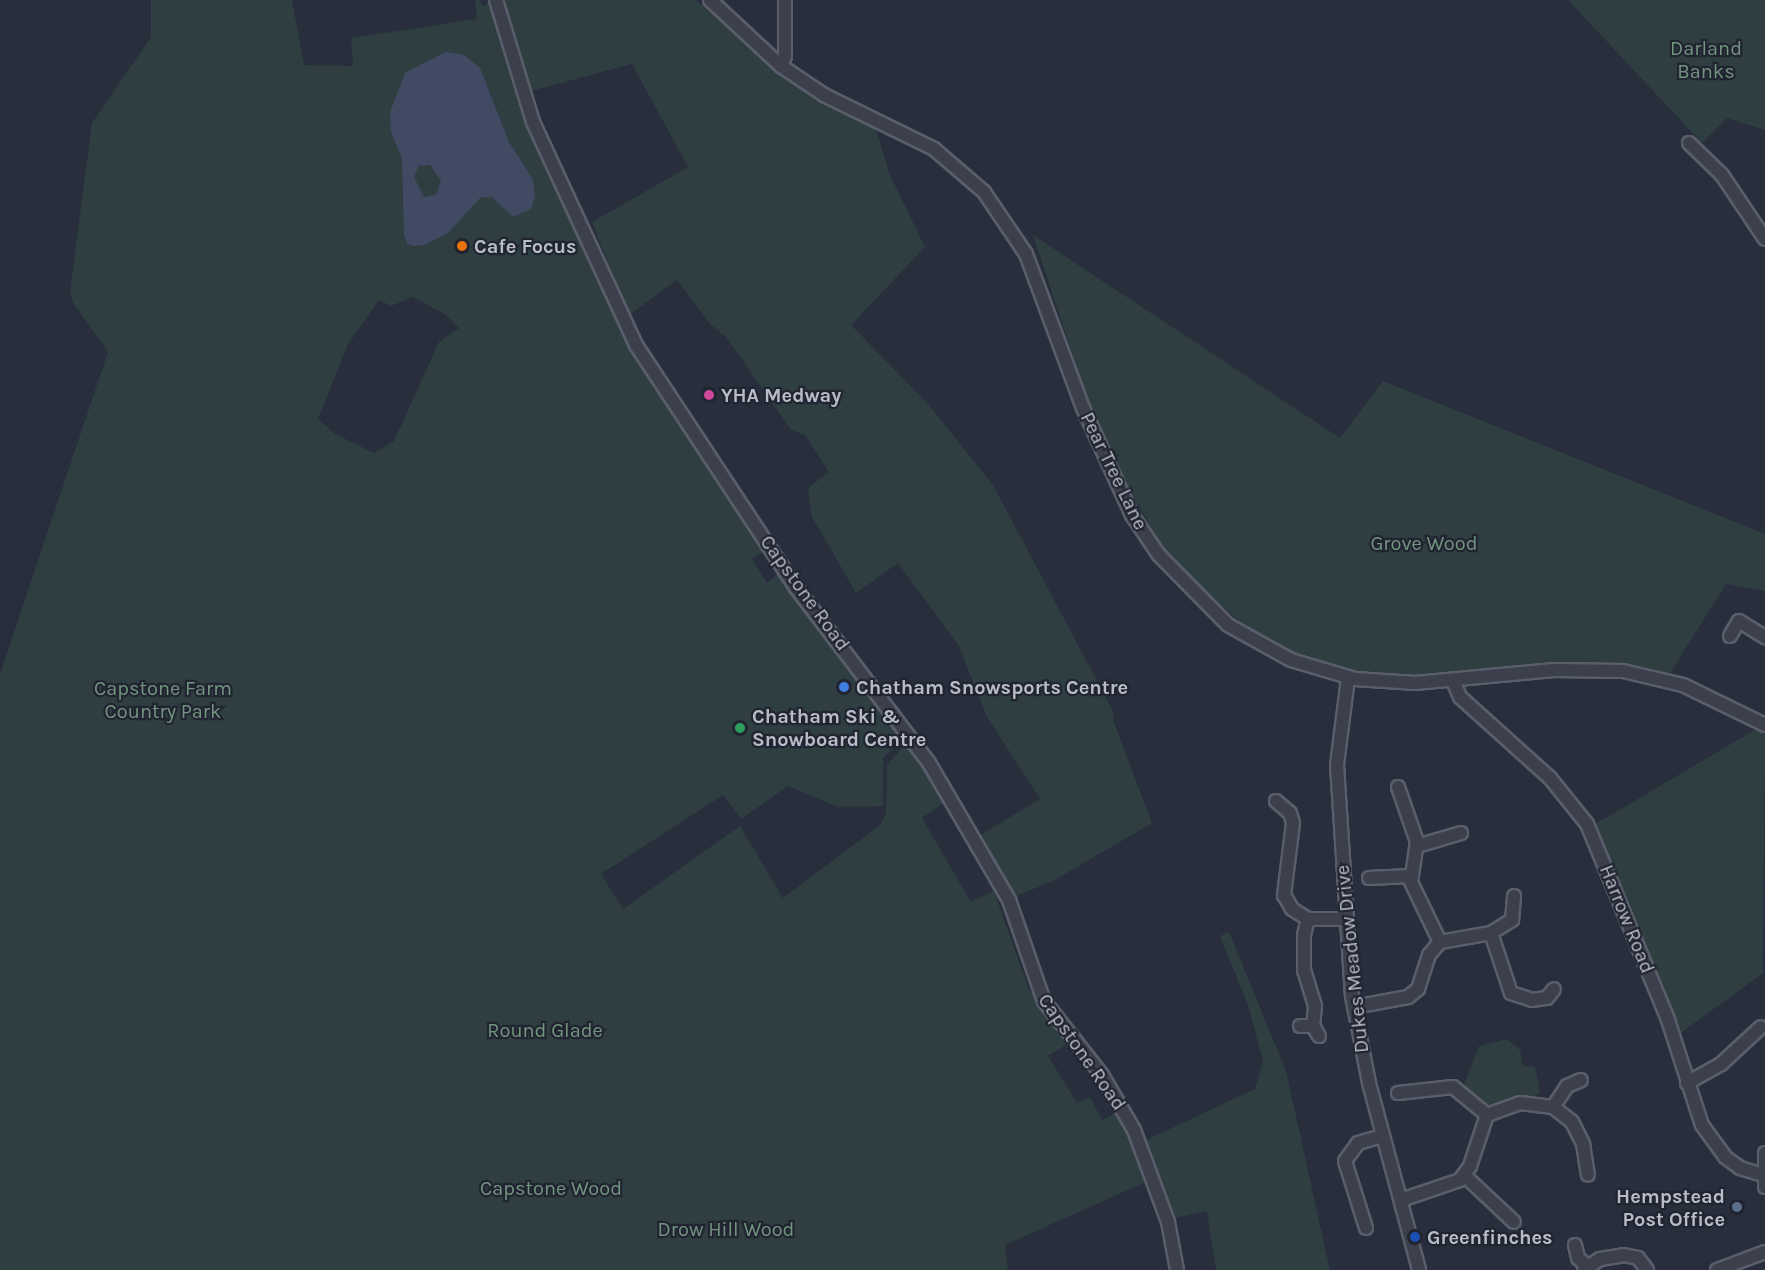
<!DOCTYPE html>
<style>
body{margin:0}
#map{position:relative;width:1765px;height:1270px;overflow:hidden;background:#282e3c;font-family:Karla,sans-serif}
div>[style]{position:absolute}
.green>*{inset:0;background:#2e3e41}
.water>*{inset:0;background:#404a63}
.roads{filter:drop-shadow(2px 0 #5a5e6a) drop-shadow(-2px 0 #5a5e6a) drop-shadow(0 2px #5a5e6a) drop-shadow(0 -2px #5a5e6a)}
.minor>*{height:12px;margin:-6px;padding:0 6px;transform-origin:6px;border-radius:6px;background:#3c404d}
.dots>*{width:16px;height:16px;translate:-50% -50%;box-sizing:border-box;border:3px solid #212532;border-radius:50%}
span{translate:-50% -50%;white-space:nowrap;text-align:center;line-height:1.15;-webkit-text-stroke:4.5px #212532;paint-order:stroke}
.park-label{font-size:20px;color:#72957f}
.poi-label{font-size:20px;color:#b8bcc7;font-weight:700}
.left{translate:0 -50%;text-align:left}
.right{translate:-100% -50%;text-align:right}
.street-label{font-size:20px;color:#b8bcc7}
</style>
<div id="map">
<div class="green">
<div style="clip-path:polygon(evenodd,151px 0,292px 0,304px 65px,353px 66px,351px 38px,477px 19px,475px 0,480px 0,483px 7px,492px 0,568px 210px,636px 360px,767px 550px,752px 559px,767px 583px,778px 574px,907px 735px,883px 758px,883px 806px,838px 807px,788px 786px,741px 819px,723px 795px,601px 874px,623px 909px,740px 826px,783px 898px,879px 826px,886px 814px,887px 765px,910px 739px,947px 801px,922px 818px,971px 902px,994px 891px,1028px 987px,1069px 1043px,1048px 1056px,1077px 1103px,1090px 1097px,1102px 1120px,1119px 1111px,1148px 1181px,1005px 1245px,1008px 1270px,0 1270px,0 674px,108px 352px,73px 303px,70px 291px,92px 123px,151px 37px,151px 0,413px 297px,446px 315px,459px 328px,439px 342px,394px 441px,374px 453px,335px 434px,318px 419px,347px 346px,379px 300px,391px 306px,413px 297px)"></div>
<div style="clip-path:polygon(502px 0,696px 0,773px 69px,875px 125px,889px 173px,925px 247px,851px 325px,928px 404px,993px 485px,1114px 713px,1113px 720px,1152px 823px,1053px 881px,1016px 896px,977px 837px,1040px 799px,987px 717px,959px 646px,898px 563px,856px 593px,812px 517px,808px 488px,829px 472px,805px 435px,791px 430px,726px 337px,711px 325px,677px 280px,629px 315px,592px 222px,688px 167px,632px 64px,531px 91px)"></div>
<div style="clip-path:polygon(1568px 0,1765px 0,1765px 130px,1727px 118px,1702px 143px)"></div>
<div style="clip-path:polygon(1033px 235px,1340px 438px,1383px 381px,1765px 534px,1765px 591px,1726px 584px,1669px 675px,1625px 667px,1412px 678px,1368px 676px,1309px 663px,1255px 635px,1170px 559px,1115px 465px,1091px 410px)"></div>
<div style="clip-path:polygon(1758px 728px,1765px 732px,1763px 973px,1678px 1035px,1592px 826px)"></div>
<div style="clip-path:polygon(1229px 932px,1286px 1071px,1330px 1270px,1216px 1270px,1207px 1211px,1175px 1218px,1146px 1140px,1255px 1089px,1263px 1061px,1248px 1005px,1220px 936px)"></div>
<div style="clip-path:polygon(1507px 1039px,1520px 1050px,1523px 1066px,1535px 1067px,1540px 1092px,1532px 1098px,1486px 1105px,1464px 1085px,1479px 1046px)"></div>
</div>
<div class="water">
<div style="clip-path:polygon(evenodd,446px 52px,464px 55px,480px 68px,509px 142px,533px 180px,535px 197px,531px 209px,513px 217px,492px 197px,481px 197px,448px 233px,424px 245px,414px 246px,407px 244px,404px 234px,402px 159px,391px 132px,390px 112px,405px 73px,446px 52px,430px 165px,441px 181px,436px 195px,424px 197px,414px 177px,419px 166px,430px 165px)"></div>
</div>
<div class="roads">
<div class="minor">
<div style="left:496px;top:0;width:127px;rotate:73.1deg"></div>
<div style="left:533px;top:122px;width:246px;rotate:65.2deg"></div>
<div style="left:636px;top:345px;width:292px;rotate:56.6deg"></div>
<div style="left:797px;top:589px;width:218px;rotate:52.8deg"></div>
<div style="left:929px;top:763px;width:159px;rotate:59.7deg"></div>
<div style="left:1009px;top:900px;width:107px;rotate:70.9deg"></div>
<div style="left:1044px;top:1001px;width:94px;rotate:51.9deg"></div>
<div style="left:1102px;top:1075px;width:64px;rotate:59.8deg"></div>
<div style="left:1134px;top:1130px;width:98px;rotate:69.7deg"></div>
<div style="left:1168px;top:1222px;width:49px;rotate:79.4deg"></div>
<div style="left:710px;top:0;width:97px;rotate:42.9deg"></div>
<div style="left:781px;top:66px;width:52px;rotate:34deg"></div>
<div style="left:824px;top:95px;width:123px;rotate:26.1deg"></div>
<div style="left:934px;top:149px;width:66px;rotate:40.7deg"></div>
<div style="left:984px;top:192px;width:75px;rotate:55.9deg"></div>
<div style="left:1026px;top:254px;width:164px;rotate:69.7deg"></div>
<div style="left:1083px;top:408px;width:118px;rotate:65.4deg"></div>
<div style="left:1132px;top:515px;width:48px;rotate:56deg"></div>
<div style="left:1159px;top:555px;width:98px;rotate:45.4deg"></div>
<div style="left:1228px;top:625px;width:72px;rotate:29.1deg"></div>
<div style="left:1291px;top:660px;width:67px;rotate:16.5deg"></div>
<div style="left:1355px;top:679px;width:60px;rotate:3.8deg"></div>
<div style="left:1415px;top:683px;width:140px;rotate:-5.3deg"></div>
<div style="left:1554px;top:670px;width:69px;rotate:0.8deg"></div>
<div style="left:1623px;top:671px;width:62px;rotate:13.1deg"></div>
<div style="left:1683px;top:685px;width:91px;rotate:26deg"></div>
<div style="left:781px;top:66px;width:11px;rotate:-68deg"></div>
<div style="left:785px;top:56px;width:56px;rotate:-90deg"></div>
<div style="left:1689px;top:143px;width:46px;rotate:44.1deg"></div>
<div style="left:1722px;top:175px;width:77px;rotate:56.1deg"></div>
<div style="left:1730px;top:636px;width:17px;rotate:-59deg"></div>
<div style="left:1739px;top:621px;width:31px;rotate:32deg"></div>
<div style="left:1348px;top:678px;width:88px;rotate:97.2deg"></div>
<div style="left:1337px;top:765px;width:231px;rotate:86.3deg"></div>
<div style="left:1352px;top:996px;width:89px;rotate:78.9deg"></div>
<div style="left:1369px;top:1083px;width:194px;rotate:75deg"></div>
<div style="left:1453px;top:681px;width:17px;rotate:66deg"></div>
<div style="left:1460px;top:697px;width:121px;rotate:42deg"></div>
<div style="left:1550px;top:778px;width:59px;rotate:51.2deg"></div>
<div style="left:1587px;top:824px;width:212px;rotate:67.5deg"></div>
<div style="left:1668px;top:1020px;width:110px;rotate:72.1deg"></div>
<div style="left:1702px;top:1125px;width:39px;rotate:54deg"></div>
<div style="left:1725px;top:1157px;width:19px;rotate:36deg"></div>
<div style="left:1740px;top:1168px;width:24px;rotate:17deg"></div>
<div style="left:1398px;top:787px;width:58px;rotate:70.9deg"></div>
<div style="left:1417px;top:842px;width:40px;rotate:98.5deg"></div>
<div style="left:1411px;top:882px;width:67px;rotate:64.2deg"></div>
<div style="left:1276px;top:801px;width:18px;rotate:41deg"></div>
<div style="left:1290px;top:813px;width:10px;rotate:73deg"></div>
<div style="left:1293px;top:823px;width:73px;rotate:97.1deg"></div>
<div style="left:1284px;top:895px;width:16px;rotate:60deg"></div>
<div style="left:1292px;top:909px;width:19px;rotate:32deg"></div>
<div style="left:1417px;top:846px;width:46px;rotate:-16.5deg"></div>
<div style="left:1369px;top:878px;width:41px;rotate:-2.8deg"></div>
<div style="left:1491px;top:933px;width:25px;rotate:-32deg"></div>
<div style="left:1512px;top:920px;width:24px;rotate:-85deg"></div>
<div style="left:1354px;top:1007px;width:55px;rotate:-10.5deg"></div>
<div style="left:1408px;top:997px;width:13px;rotate:-39deg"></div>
<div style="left:1418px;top:989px;width:36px;rotate:-72deg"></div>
<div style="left:1429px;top:955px;width:17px;rotate:-50deg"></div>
<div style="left:1440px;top:942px;width:52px;rotate:-10deg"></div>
<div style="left:1491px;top:933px;width:63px;rotate:71.6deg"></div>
<div style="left:1511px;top:993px;width:22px;rotate:18deg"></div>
<div style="left:1532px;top:1000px;width:15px;rotate:-8deg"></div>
<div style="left:1547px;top:998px;width:11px;rotate:-52deg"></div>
<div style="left:1300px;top:1026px;width:13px"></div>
<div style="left:1319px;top:1036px;width:12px;rotate:-121deg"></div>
<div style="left:1313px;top:1026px;width:20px;rotate:-84deg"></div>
<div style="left:1315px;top:1006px;width:37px;rotate:-107deg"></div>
<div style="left:1304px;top:971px;width:36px;rotate:-90deg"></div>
<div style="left:1304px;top:935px;width:16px;rotate:-76deg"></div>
<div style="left:1308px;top:919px;width:37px"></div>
<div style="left:1687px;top:1083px;width:39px;rotate:-29deg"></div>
<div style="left:1721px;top:1064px;width:54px;rotate:-42.8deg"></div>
<div style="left:1398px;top:1093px;width:55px;rotate:-6.2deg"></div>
<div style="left:1453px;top:1087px;width:44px;rotate:39.5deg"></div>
<div style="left:1553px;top:1107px;width:25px;rotate:-56deg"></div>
<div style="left:1567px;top:1086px;width:15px;rotate:-23deg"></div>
<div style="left:1765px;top:1153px;width:34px;rotate:90deg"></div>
<div style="left:1465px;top:1176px;width:67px;rotate:43.2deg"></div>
<div style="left:1401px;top:1200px;width:62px;rotate:-18.7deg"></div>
<div style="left:1460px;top:1180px;width:17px;rotate:-54deg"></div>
<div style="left:1470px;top:1166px;width:54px;rotate:-71.6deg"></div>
<div style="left:1487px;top:1115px;width:35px;rotate:-20deg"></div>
<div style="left:1520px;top:1103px;width:33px;rotate:7deg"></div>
<div style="left:1553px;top:1107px;width:24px;rotate:38deg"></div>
<div style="left:1572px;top:1122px;width:25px;rotate:63deg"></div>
<div style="left:1583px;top:1144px;width:31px;rotate:81deg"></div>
<div style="left:1366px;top:1228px;width:70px;rotate:-107.4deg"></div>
<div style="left:1345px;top:1161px;width:22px;rotate:-54deg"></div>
<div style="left:1358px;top:1143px;width:26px;rotate:-16deg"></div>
<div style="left:1575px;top:1245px;width:13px;rotate:77deg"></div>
<div style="left:1578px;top:1258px;width:12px;rotate:42deg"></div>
<div style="left:1584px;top:1270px;width:19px;rotate:-35deg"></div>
<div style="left:1600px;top:1259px;width:24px;rotate:-9deg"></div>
<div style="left:1624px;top:1255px;width:14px;rotate:12deg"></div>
<div style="left:1638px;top:1258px;width:15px;rotate:53deg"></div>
<div style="left:1717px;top:1270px;width:51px;rotate:-20.6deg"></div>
</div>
</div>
<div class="dots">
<div style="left:462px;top:246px;background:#e8710a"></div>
<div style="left:709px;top:395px;background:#d1479c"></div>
<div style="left:844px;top:687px;background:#3f7fe0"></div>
<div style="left:740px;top:728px;background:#2e9e5b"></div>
<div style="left:1737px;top:1207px;background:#5c6f8a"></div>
<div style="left:1415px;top:1237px;background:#1a4fb4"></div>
</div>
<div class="park-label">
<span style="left:1706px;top:60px">Darland<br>Banks</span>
<span style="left:1424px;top:543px">Grove Wood</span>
<span style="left:163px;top:700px">Capstone Farm<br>Country Park</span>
<span style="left:545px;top:1030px">Round Glade</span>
<span style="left:551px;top:1188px">Capstone Wood</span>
<span style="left:726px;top:1229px">Drow Hill Wood</span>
</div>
<div class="poi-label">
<span class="left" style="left:474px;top:246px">Cafe Focus</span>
<span class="left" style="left:721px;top:395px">YHA Medway</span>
<span class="left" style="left:856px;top:687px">Chatham Snowsports Centre</span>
<span class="left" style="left:752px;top:728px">Chatham Ski &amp;<br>Snowboard Centre</span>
<span class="right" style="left:1725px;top:1208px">Hempstead<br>Post Office</span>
<span class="left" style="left:1427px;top:1237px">Greenfinches</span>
</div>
<div class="street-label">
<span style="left:1114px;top:471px;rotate:64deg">Pear Tree Lane</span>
<span style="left:805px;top:593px;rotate:54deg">Capstone Road</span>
<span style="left:1627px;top:919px;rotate:68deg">Harrow Road</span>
<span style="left:1352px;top:959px;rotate:-96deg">Dukes Meadow Drive</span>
<span style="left:1082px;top:1052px;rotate:55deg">Capstone Road</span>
</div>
</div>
